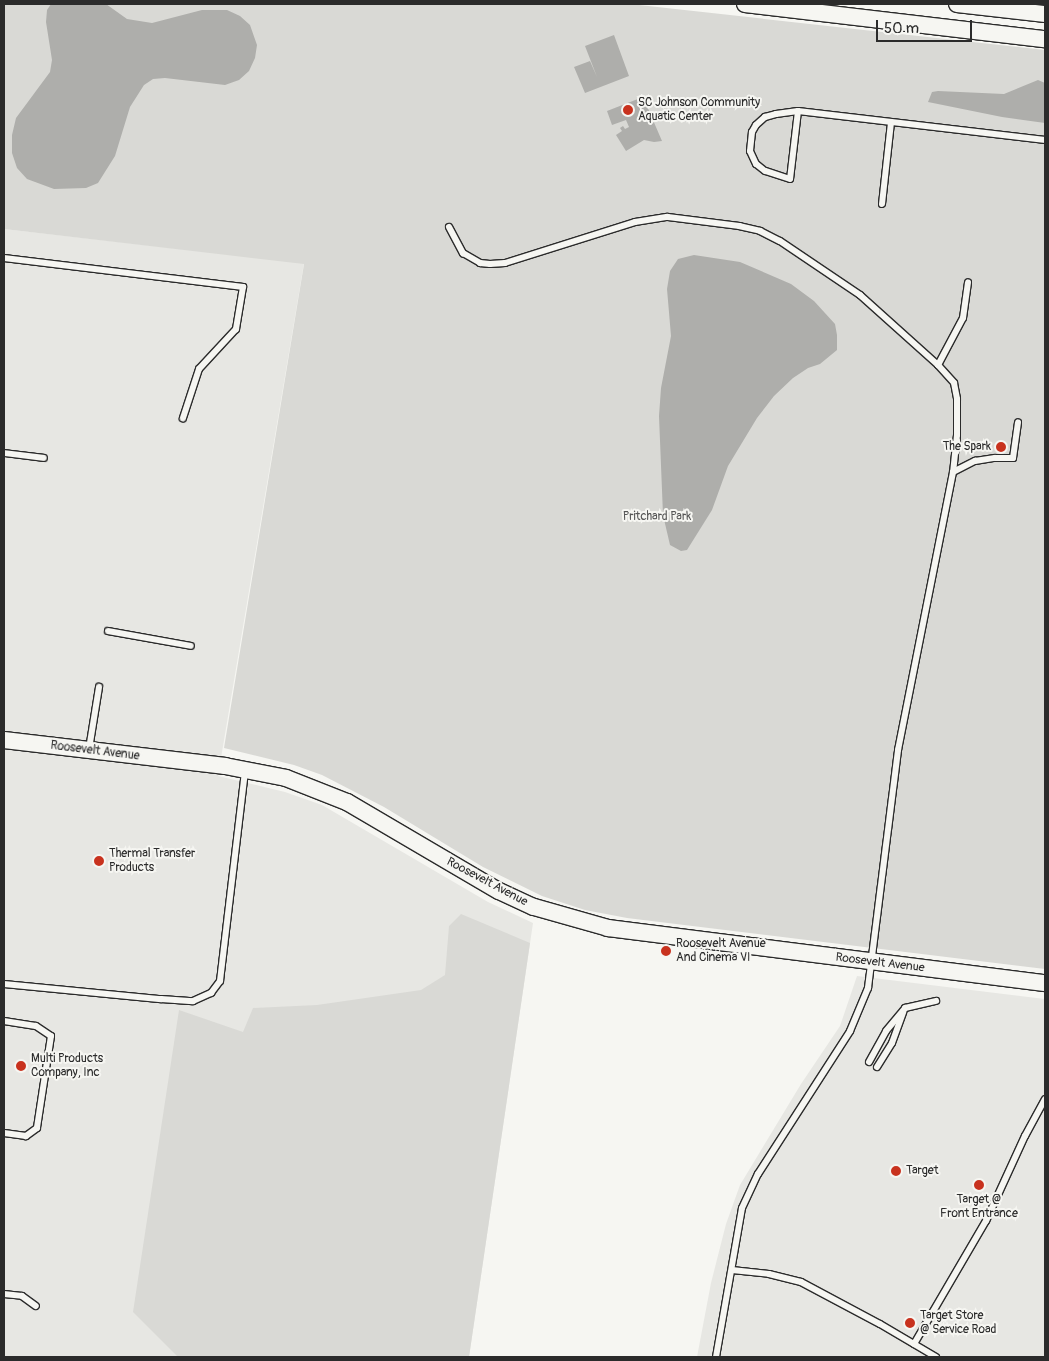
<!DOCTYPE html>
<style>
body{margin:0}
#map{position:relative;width:1049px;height:1361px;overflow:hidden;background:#f6f6f2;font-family:Pangolin,sans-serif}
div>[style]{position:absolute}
.built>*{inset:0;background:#e7e7e3}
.green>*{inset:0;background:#d9d9d5}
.water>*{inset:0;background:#aeaeab}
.roads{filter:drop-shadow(1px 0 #2b2b2b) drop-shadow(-1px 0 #2b2b2b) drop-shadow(0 1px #2b2b2b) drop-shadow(0 -1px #2b2b2b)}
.lane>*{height:6px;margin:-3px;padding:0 3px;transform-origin:3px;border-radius:3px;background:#f6f6f2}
.secondary>*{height:16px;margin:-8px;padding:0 8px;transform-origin:8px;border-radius:8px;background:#f6f6f2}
.dots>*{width:14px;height:14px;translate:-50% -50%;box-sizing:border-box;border:2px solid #f6f6f2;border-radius:50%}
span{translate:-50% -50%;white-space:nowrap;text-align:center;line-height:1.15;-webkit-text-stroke:4px #f6f6f2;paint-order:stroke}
.poi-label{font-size:12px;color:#2b2b2b}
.left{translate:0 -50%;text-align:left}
.right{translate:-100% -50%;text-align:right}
.park-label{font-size:12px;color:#565656}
.street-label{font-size:12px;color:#2b2b2b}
.frame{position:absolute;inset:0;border:5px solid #2b2b2b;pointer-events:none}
.scale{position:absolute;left:876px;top:20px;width:96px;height:22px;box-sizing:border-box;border:2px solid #2b2b2b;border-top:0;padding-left:6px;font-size:15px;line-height:18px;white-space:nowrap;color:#2b2b2b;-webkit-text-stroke:4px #f6f6f2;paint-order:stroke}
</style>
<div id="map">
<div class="built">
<div style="clip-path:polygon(4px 229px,304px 263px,218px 776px,285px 792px,322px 805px,488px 902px,533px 923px,469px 1357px,4px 1357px)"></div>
<div style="clip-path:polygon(857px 976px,1045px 999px,1045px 1357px,697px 1357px,711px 1283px,726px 1224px,740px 1185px,801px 1084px,840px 1026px)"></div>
</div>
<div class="green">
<div style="clip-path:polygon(4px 4px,630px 4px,1045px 50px,1045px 969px,627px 918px,585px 910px,542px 896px,483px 867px,384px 807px,322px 775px,294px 765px,224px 748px,304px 264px,4px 229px)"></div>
<div style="clip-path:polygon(461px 914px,530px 943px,469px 1357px,178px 1357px,133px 1312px,179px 1010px,243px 1032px,253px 1008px,317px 1005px,421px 990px,445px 975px,449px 926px)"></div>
</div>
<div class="water">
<div style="clip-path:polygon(51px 4px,106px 4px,127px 19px,152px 23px,202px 10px,227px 10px,240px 16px,250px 25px,257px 45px,255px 58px,249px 71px,239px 80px,225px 85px,165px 78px,153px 79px,144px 85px,130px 107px,115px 156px,98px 183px,86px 188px,54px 189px,27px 179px,17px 168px,12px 153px,12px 135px,16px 118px,50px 72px,52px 60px,46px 22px,47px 10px)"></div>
<div style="clip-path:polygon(614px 35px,629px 76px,585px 93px,574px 67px,590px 61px,597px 77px,585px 46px)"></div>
<div style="clip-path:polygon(1038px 80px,1045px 83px,1045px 123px,1002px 117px,928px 102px,932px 92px,938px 91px,1004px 94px)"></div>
<div style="clip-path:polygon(643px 97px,662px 141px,654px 142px,644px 140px,626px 151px,616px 135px,622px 131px,620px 128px,623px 126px,625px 129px,629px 127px,626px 120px,612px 125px,607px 111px)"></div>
<div style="clip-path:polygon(694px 255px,740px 262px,791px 284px,814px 301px,835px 324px,837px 335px,837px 350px,820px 364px,808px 368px,793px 378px,774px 396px,757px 418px,728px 466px,712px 510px,687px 550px,681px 551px,670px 545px,663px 515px,659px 416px,661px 388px,671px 336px,667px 289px,670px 271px,678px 259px)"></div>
</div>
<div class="roads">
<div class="lane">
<div style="left:798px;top:111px;width:68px;rotate:96.7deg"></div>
<div style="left:790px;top:179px;width:26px;rotate:-162deg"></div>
<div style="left:765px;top:171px;width:11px;rotate:-142deg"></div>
<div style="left:756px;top:164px;width:14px;rotate:-115deg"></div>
<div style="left:750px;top:151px;width:19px;rotate:-84deg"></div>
<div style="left:752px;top:132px;width:8px;rotate:-60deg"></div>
<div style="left:756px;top:125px;width:12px;rotate:-42deg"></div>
<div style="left:765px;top:117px;width:11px;rotate:-15deg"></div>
<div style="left:776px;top:114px;width:22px;rotate:-8deg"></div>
<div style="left:798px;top:111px;width:249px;rotate:6.7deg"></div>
<div style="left:882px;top:204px;width:82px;rotate:-83.7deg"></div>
<div style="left:449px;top:227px;width:30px;rotate:62deg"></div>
<div style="left:463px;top:253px;width:20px;rotate:30deg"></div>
<div style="left:480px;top:263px;width:10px;rotate:6deg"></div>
<div style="left:490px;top:264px;width:15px;rotate:-4deg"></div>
<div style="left:505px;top:263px;width:136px;rotate:-17.5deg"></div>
<div style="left:635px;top:222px;width:33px;rotate:-9deg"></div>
<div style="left:668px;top:217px;width:72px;rotate:7.2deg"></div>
<div style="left:739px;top:226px;width:22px;rotate:13deg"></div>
<div style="left:760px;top:231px;width:22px;rotate:27deg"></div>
<div style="left:780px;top:241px;width:97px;rotate:34deg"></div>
<div style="left:860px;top:295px;width:105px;rotate:41.9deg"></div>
<div style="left:938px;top:365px;width:24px;rotate:48deg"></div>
<div style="left:954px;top:383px;width:16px;rotate:79deg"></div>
<div style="left:957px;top:399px;width:36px;rotate:90deg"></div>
<div style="left:957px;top:435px;width:37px;rotate:96deg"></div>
<div style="left:4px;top:258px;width:241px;rotate:6.9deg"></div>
<div style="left:243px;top:287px;width:43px;rotate:99.5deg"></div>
<div style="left:236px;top:329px;width:54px;rotate:132.8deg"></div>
<div style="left:199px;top:369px;width:52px;rotate:108.1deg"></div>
<div style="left:938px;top:365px;width:53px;rotate:-62deg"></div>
<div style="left:963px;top:318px;width:36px;rotate:-82deg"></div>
<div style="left:4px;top:453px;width:40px;rotate:7.1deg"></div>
<div style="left:108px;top:631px;width:84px;rotate:10.2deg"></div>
<div style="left:89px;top:749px;width:63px;rotate:-80.8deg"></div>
<div style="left:4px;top:984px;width:158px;rotate:5.5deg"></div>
<div style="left:161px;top:999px;width:32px;rotate:4deg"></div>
<div style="left:193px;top:1001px;width:20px;rotate:-24deg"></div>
<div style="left:211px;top:993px;width:15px;rotate:-53deg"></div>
<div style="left:220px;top:981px;width:211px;rotate:-83.2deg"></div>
<div style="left:4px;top:1021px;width:32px;rotate:9deg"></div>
<div style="left:36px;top:1026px;width:18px;rotate:34deg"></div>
<div style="left:51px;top:1036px;width:93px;rotate:98.7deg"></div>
<div style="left:37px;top:1128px;width:14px;rotate:144deg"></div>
<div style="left:26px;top:1136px;width:22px;rotate:-172deg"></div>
<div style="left:869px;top:1062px;width:35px;rotate:-61deg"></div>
<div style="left:886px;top:1031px;width:30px;rotate:-50deg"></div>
<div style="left:905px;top:1008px;width:32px;rotate:-13deg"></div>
<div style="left:877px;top:1067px;width:28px;rotate:-58deg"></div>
<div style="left:892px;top:1043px;width:33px;rotate:-70deg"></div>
<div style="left:732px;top:1270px;width:37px;rotate:6deg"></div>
<div style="left:769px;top:1274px;width:33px;rotate:14deg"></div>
<div style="left:801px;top:1282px;width:89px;rotate:28deg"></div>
<div style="left:880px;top:1324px;width:65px;rotate:30.5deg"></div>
<div style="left:4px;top:1294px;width:18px;rotate:6deg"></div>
<div style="left:22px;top:1296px;width:17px;rotate:36deg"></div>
<div style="left:914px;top:1344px;width:143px;rotate:-59.7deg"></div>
<div style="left:986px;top:1221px;width:94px;rotate:-65.4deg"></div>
<div style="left:1025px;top:1136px;width:42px;rotate:-61.6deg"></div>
<div style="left:716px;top:1357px;width:151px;rotate:-80.1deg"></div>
<div style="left:742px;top:1208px;width:38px;rotate:-65deg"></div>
<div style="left:758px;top:1174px;width:170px;rotate:-57.2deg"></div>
<div style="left:850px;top:1031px;width:47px;rotate:-67.3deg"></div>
<div style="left:868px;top:988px;width:240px;rotate:-82.8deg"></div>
<div style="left:898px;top:750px;width:283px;rotate:-78.8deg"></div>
<div style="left:953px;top:472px;width:25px;rotate:-27deg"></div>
<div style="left:975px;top:461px;width:20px;rotate:-9deg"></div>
<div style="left:995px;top:458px;width:18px"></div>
<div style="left:1013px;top:458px;width:36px;rotate:-82deg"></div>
</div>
<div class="secondary">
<div style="left:745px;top:4px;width:302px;rotate:6.7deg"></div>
<div style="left:957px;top:4px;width:89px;rotate:6.5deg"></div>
<div style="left:4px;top:740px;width:223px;rotate:6.7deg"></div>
<div style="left:225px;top:766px;width:62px;rotate:11.1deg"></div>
<div style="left:286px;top:778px;width:66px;rotate:21.5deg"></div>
<div style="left:347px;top:802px;width:176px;rotate:30.4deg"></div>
<div style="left:499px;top:891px;width:38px;rotate:25deg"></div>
<div style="left:534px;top:907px;width:77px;rotate:15.8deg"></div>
<div style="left:608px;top:928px;width:440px;rotate:7.2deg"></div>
</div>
</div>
<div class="dots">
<div style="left:628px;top:110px;background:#c8321e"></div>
<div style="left:1001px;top:447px;background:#c8321e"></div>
<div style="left:99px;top:861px;background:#c8321e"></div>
<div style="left:666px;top:951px;background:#c8321e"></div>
<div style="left:21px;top:1066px;background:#c8321e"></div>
<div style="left:896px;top:1171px;background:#c8321e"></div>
<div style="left:979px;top:1185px;background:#c8321e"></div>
<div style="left:910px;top:1323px;background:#c8321e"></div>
</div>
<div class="poi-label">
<span class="left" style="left:638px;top:110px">SC Johnson Community<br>Aquatic Center</span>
<span class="right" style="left:991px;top:447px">The Spark</span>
<span class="left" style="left:109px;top:861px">Thermal Transfer<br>Products</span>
<span class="left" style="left:676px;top:951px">Roosevelt Avenue<br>And Cinema VI</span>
<span class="left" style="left:31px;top:1066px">Multi Products<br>Company, Inc</span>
<span class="left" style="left:906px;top:1171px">Target</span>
<span style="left:979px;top:1207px">Target @<br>Front Entrance</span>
<span class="left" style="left:920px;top:1323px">Target Store<br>@ Service Road</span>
</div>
<div class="park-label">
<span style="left:657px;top:517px">Pritchard Park</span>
</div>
<div class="street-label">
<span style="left:95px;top:751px;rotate:7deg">Roosevelt Avenue</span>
<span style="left:487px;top:882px;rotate:28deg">Roosevelt Avenue</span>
<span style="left:880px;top:963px;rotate:7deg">Roosevelt Avenue</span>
</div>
<div class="frame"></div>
<div class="scale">50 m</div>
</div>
